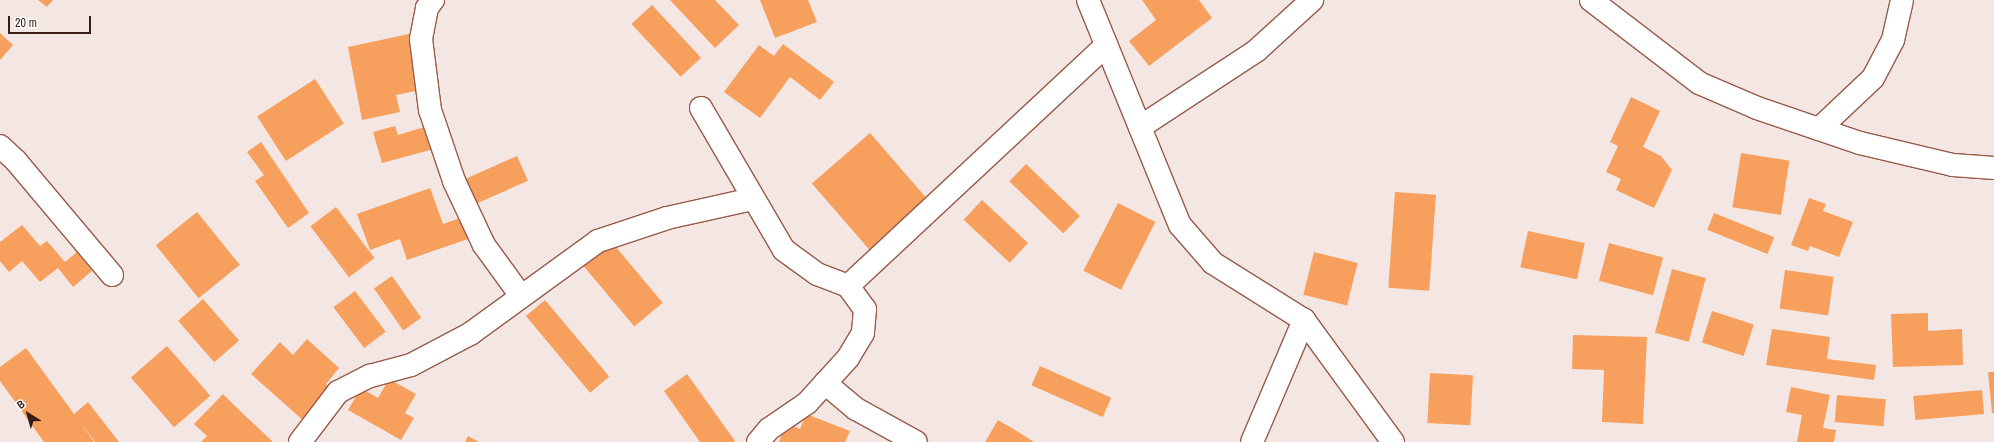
<!DOCTYPE html>
<style>
body{margin:0}
#map{position:relative;width:1994px;height:442px;overflow:hidden;background:#f4e6e2;font-family:"Archivo Narrow",sans-serif}
div>[style]{position:absolute}
.building>*{inset:0;background:#f7a05d;transform-origin:0 0}
.roads{filter:drop-shadow(1px 0 #985b4a) drop-shadow(-1px 0 #985b4a) drop-shadow(0 1px #985b4a) drop-shadow(0 -1px #985b4a)}
.minor>*{height:22px;margin:-11px;padding:0 11px;transform-origin:11px;border-radius:11px;background:#fff}
span{translate:-50% -50%;white-space:nowrap;text-align:center;line-height:1.15;-webkit-text-stroke:3px #fff;paint-order:stroke}
.north{position:absolute;left:8px;top:394px;width:40px;height:40px;-webkit-text-stroke:3px #fff;paint-order:stroke;rotate:323deg;font-size:11px;font-weight:700;line-height:16px;text-align:center;color:#371d16}
.north::after{content:'';display:block;margin:auto;width:14px;height:18px;background:#371d16;clip-path:polygon(50% 0,100% 100%,50% 72%,0 100%)}
.scale{position:absolute;left:8px;top:16px;width:83px;height:18px;box-sizing:border-box;border:2px solid #371d16;border-top:0;padding-left:5px;font-size:12px;line-height:14px;white-space:nowrap;color:#371d16;-webkit-text-stroke:3px #fff;paint-order:stroke}
</style>
<div id="map">
<div class="building">
<div style="clip-path:polygon(38px 0,53px 0,47px 7px)"></div>
<div style="clip-path:polygon(670px 0,715px 0,739px 25px,715px 48px)"></div>
<div style="clip-path:polygon(760px 0,808px 0,817px 22px,775px 38px)"></div>
<div style="clip-path:polygon(1142px 0,1199px 0,1212px 18px,1149px 66px,1129px 41px,1156px 20px)"></div>
<div style="left:652px;top:5px;width:72px;height:28px;rotate:47deg"></div>
<div style="clip-path:polygon(0 33px,13px 45px,0 60px)"></div>
<div style="clip-path:polygon(409px 34px,420px 90px,396px 95px,400px 112px,362px 120px,348px 47px)"></div>
<div style="clip-path:polygon(783px 44px,834px 82px,820px 100px,790px 77px,760px 118px,724px 92px,759px 45px,774px 56px)"></div>
<div style="left:315px;top:79px;width:53px;height:69px;rotate:57deg"></div>
<div style="clip-path:polygon(1631px 97px,1660px 111px,1643px 147px,1661px 156px,1672px 170px,1654px 208px,1616px 190px,1621px 179px,1606px 172px,1618px 146px,1610px 142px)"></div>
<div style="clip-path:polygon(395px 126px,398px 135px,428px 126px,434px 149px,382px 163px,373px 132px)"></div>
<div style="left:870px;top:133px;width:89px;height:77px;rotate:49deg"></div>
<div style="clip-path:polygon(261px 142px,309px 213px,288px 228px,255px 181px,264px 175px,247px 152px)"></div>
<div style="left:1741px;top:153px;width:49px;height:55px;rotate:9deg"></div>
<div style="left:517px;top:156px;width:27px;height:61px;rotate:66deg"></div>
<div style="left:1026px;top:164px;width:75px;height:24px;rotate:44deg"></div>
<div style="clip-path:polygon(430px 188px,443px 224px,460px 218px,468px 239px,407px 260px,400px 239px,370px 250px,357px 214px)"></div>
<div style="left:1395px;top:192px;width:41px;height:96px;rotate:4deg"></div>
<div style="clip-path:polygon(1809px 198px,1826px 204px,1823px 211px,1853px 222px,1839px 257px,1810px 246px,1808px 251px,1791px 245px)"></div>
<div style="left:982px;top:200px;width:63px;height:27px;rotate:43deg"></div>
<div style="left:1118px;top:203px;width:42px;height:76px;rotate:27deg"></div>
<div style="left:336px;top:207px;width:64px;height:32px;rotate:53deg"></div>
<div style="left:197px;top:212px;width:68px;height:53px;rotate:51deg"></div>
<div style="left:1714px;top:213px;width:65px;height:18px;rotate:22deg"></div>
<div style="clip-path:polygon(22px 225px,40px 246px,47px 241px,65px 262px,77px 252px,92px 271px,73px 287px,58px 268px,40px 282px,22px 261px,9px 272px,0 261px,0 242px)"></div>
<div style="left:1528px;top:231px;width:58px;height:37px;rotate:12deg"></div>
<div style="left:610px;top:240px;width:82px;height:37px;rotate:50deg"></div>
<div style="left:1609px;top:243px;width:56px;height:39px;rotate:15deg"></div>
<div style="left:1314px;top:252px;width:45px;height:44px;rotate:14deg"></div>
<div style="left:1672px;top:269px;width:35px;height:66px;rotate:15deg"></div>
<div style="left:1785px;top:270px;width:49px;height:39px;rotate:8deg"></div>
<div style="left:392px;top:276px;width:51px;height:22px;rotate:55deg"></div>
<div style="left:355px;top:291px;width:51px;height:27px;rotate:53deg"></div>
<div style="left:203px;top:299px;width:55px;height:33px;rotate:49deg"></div>
<div style="left:545px;top:300px;width:100px;height:25px;rotate:50deg"></div>
<div style="left:1712px;top:311px;width:44px;height:33px;rotate:18deg"></div>
<div style="clip-path:polygon(1928px 313px,1928px 331px,1962px 329px,1963px 365px,1893px 367px,1891px 314px)"></div>
<div style="clip-path:polygon(1772px 329px,1830px 337px,1827px 359px,1876px 365px,1874px 380px,1766px 365px)"></div>
<div style="clip-path:polygon(1573px 335px,1647px 337px,1643px 424px,1602px 422px,1604px 370px,1572px 369px)"></div>
<div style="clip-path:polygon(307px 339px,339px 368px,326px 384px,333px 390px,305px 422px,251px 374px,280px 342px,293px 355px)"></div>
<div style="left:167px;top:346px;width:66px;height:48px;rotate:49deg"></div>
<div style="clip-path:polygon(26px 348px,74px 414px,88px 402px,119px 442px,95px 442px,80px 422px,94px 442px,44px 442px,0 381px,0 367px)"></div>
<div style="left:1040px;top:366px;width:78px;height:21px;rotate:24deg"></div>
<div style="clip-path:polygon(1988px 372px,1994px 372px,1994px 413px,1992px 413px)"></div>
<div style="left:1430px;top:373px;width:43px;height:50px;rotate:3deg"></div>
<div style="clip-path:polygon(687px 374px,735px 441px,733px 442px,700px 442px,664px 391px)"></div>
<div style="clip-path:polygon(389px 379px,416px 394px,405px 413px,414px 418px,401px 440px,348px 410px,361px 388px,378px 398px)"></div>
<div style="clip-path:polygon(1791px 387px,1830px 395px,1823px 428px,1836px 430px,1834px 442px,1797px 442px,1802px 415px,1786px 412px)"></div>
<div style="left:1982px;top:390px;width:24px;height:69px;rotate:85deg"></div>
<div style="clip-path:polygon(223px 394px,235px 406px,273px 442px,201px 442px,207px 436px,194px 424px)"></div>
<div style="left:1837px;top:395px;width:49px;height:27px;rotate:5deg"></div>
<div style="clip-path:polygon(806px 414px,850px 431px,845px 442px,779px 442px,786px 423px,800px 429px)"></div>
<div style="clip-path:polygon(998px 420px,1020px 433px,1034px 442px,985px 442px)"></div>
<div style="clip-path:polygon(468px 436px,479px 442px,465px 442px)"></div>
</div>
<div class="roads">
<div class="minor">
<div style="left:433px;top:0;width:10px;rotate:127deg"></div>
<div style="left:427px;top:8px;width:32px;rotate:101deg"></div>
<div style="left:421px;top:39px;width:72px;rotate:82.8deg"></div>
<div style="left:430px;top:110px;width:75px;rotate:71.3deg"></div>
<div style="left:454px;top:181px;width:71px;rotate:64.9deg"></div>
<div style="left:484px;top:245px;width:63px;rotate:54deg"></div>
<div style="left:1088px;top:0;width:243px;rotate:67.8deg"></div>
<div style="left:1180px;top:225px;width:50px;rotate:49deg"></div>
<div style="left:1213px;top:263px;width:107px;rotate:32.1deg"></div>
<div style="left:1304px;top:320px;width:151px;rotate:53.9deg"></div>
<div style="left:1591px;top:0;width:136px;rotate:37.5deg"></div>
<div style="left:1699px;top:83px;width:63px;rotate:23.3deg"></div>
<div style="left:1757px;top:108px;width:109px;rotate:18.8deg"></div>
<div style="left:1860px;top:143px;width:96px;rotate:13.3deg"></div>
<div style="left:1953px;top:165px;width:41px;rotate:4.2deg"></div>
<div style="left:701px;top:108px;width:164px;rotate:59.7deg"></div>
<div style="left:784px;top:250px;width:41px;rotate:36deg"></div>
<div style="left:817px;top:274px;width:33px;rotate:21deg"></div>
<div style="left:848px;top:286px;width:29px;rotate:54deg"></div>
<div style="left:865px;top:309px;width:24px;rotate:95deg"></div>
<div style="left:863px;top:333px;width:29px;rotate:121deg"></div>
<div style="left:848px;top:358px;width:61px;rotate:132.3deg"></div>
<div style="left:807px;top:403px;width:46px;rotate:145.6deg"></div>
<div style="left:769px;top:429px;width:17px;rotate:130deg"></div>
<div style="left:1140px;top:127px;width:139px;rotate:-33.2deg"></div>
<div style="left:1256px;top:51px;width:76px;rotate:-42.3deg"></div>
<div style="left:1819px;top:129px;width:74px;rotate:-43.4deg"></div>
<div style="left:1873px;top:78px;width:43px;rotate:-62.2deg"></div>
<div style="left:1893px;top:40px;width:41px;rotate:-77.3deg"></div>
<div style="left:0;top:146px;width:22px;rotate:43deg"></div>
<div style="left:16px;top:161px;width:149px;rotate:49.9deg"></div>
<div style="left:848px;top:286px;width:353px;rotate:-43deg"></div>
<div style="left:825px;top:383px;width:40px;rotate:40deg"></div>
<div style="left:856px;top:409px;width:68px;rotate:28.8deg"></div>
<div style="left:300px;top:442px;width:63px;rotate:-52.8deg"></div>
<div style="left:338px;top:392px;width:36px;rotate:-27deg"></div>
<div style="left:370px;top:376px;width:42px;rotate:-15deg"></div>
<div style="left:411px;top:365px;width:67px;rotate:-27.7deg"></div>
<div style="left:470px;top:334px;width:158px;rotate:-36deg"></div>
<div style="left:598px;top:241px;width:73px;rotate:-18.4deg"></div>
<div style="left:667px;top:218px;width:88px;rotate:-12.5deg"></div>
<div style="left:1252px;top:442px;width:133px;rotate:-66.9deg"></div>
</div>
</div>
<div class="north">B</div>
<div class="scale">20 m</div>
</div>
